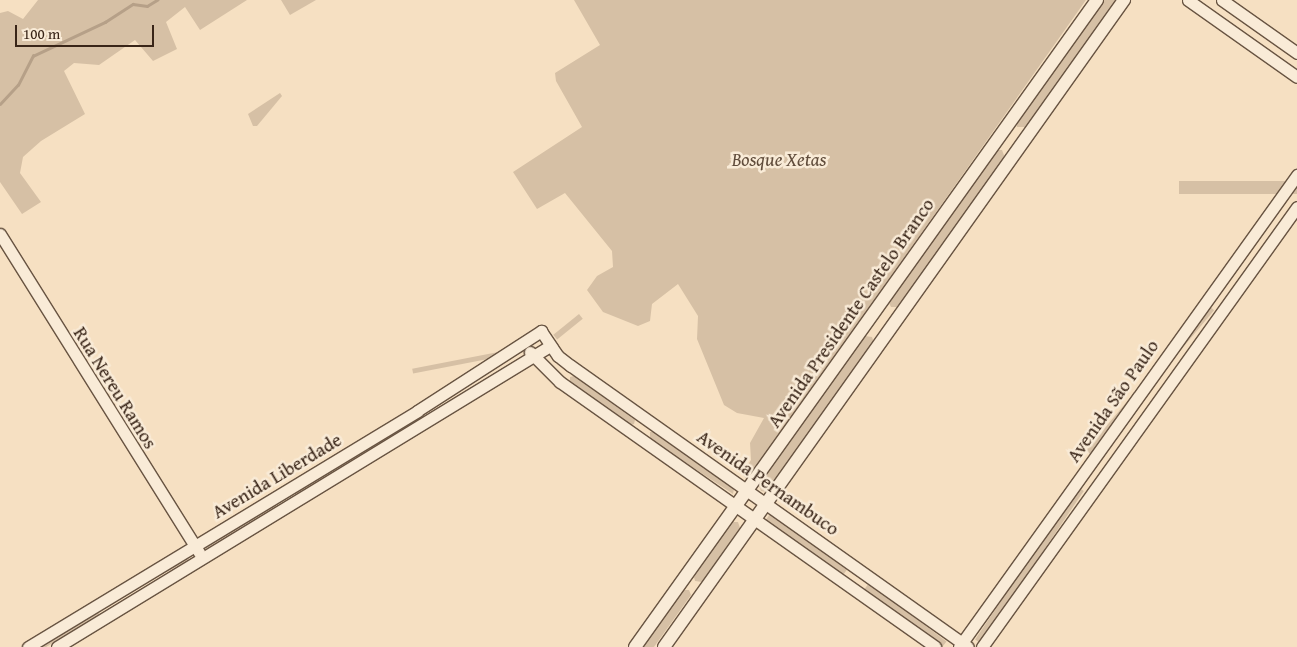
<!DOCTYPE html>
<meta charset="utf-8">
<style>
body{margin:0}
#map{position:relative;width:1297px;height:647px;overflow:hidden;background:#f6e0c2;font-family:"Gentium Book Plus",serif}
div>[style]{position:absolute}
.green>*{inset:0;background:#d6c0a5;transform-origin:0 0}
.stream>*{height:2.5px;margin:-1.25px;padding:0 1.25px;transform-origin:1.25px;border-radius:1.25px;background:#b6a088}
.roads{filter:drop-shadow(1px 0 #685442) drop-shadow(-1px 0 #685442) drop-shadow(0 1px #685442) drop-shadow(0 -1px #685442)}
.tertiary>*{height:11px;margin:-5.5px;padding:0 5.5px;transform-origin:5.5px;border-radius:5.5px;background:#f9ebd7}
.secondary>*{height:12px;margin:-6px;padding:0 6px;transform-origin:6px;border-radius:6px;background:#f9ebd7}
span{translate:-50% -50%;white-space:nowrap;text-align:center;line-height:1.15;-webkit-text-stroke:5px #f9ebd7;paint-order:stroke}
.park-label{font-size:19px;color:#604c3b;font-style:italic}
.street-label{font-size:19px;color:#392518}
.scale{position:absolute;left:15px;top:25px;width:139px;height:22px;box-sizing:border-box;border:2px solid #392518;border-top:0;padding-left:6px;font-size:15px;line-height:18px;white-space:nowrap;color:#392518;-webkit-text-stroke:4px #f9ebd7;paint-order:stroke}
</style>
<div id="map">
<div class="green">
<div style="clip-path:polygon(38px 0,247px 0,200px 30px,185px 7px,166px 22px,177px 49px,153px 61px,135px 40px,99px 65px,74px 63px,64px 71px,85px 114px,41px 141px,23px 157px,20px 173px,41px 202px,22px 214px,0 182px,0 13px,8px 11px,23px 19px)"></div>
<div style="clip-path:polygon(281px 0,316px 0,290px 15px)"></div>
<div style="clip-path:polygon(574px 0,1086px 0,747px 480px,742px 474px,751px 460px,750px 443px,764px 418px,737px 413px,724px 405px,697px 339px,698px 316px,678px 284px,652px 304px,650px 321px,638px 326px,603px 312px,587px 290px,597px 276px,613px 267px,612px 251px,565px 193px,537px 209px,513px 172px,582px 127px,556px 81px,555px 73px,600px 45px)"></div>
<div style="clip-path:polygon(1103px 0,1117px 0,1027px 127px,1017px 127px,1016px 121px)"></div>
<div style="clip-path:polygon(280px 93px,282px 96px,257px 126px,253px 126px,248px 114px)"></div>
<div style="clip-path:polygon(997px 150px,1002px 150px,1005px 158px,898px 307px,891px 307px,888px 301px)"></div>
<div style="left:1297px;top:181px;width:13px;height:118px;rotate:90deg"></div>
<div style="left:1208px;top:305px;width:8px;height:190px;rotate:40deg"></div>
<div style="left:579px;top:314px;width:6px;height:33px;rotate:51deg"></div>
<div style="clip-path:polygon(865px 336px,872px 337px,874px 343px,767px 492px,761px 491px,759px 486px)"></div>
<div style="left:529px;top:346px;width:5px;height:119px;rotate:79deg"></div>
<div style="clip-path:polygon(574px 376px,635px 420px,634px 424px,631px 425px,570px 382px,570px 377px)"></div>
<div style="clip-path:polygon(412px 420px,415px 425px,296px 495px,293px 491px)"></div>
<div style="clip-path:polygon(650px 432px,654px 432px,734px 489px,733px 494px,650px 439px)"></div>
<div style="left:1078px;top:487px;width:7px;height:184px;rotate:34deg"></div>
<div style="clip-path:polygon(274px 503px,277px 507px,206px 549px,203px 546px)"></div>
<div style="left:770px;top:514px;width:95px;height:7px;rotate:36deg"></div>
<div style="clip-path:polygon(732px 522px,738px 522px,740px 528px,702px 582px,695px 581px,694px 577px)"></div>
<div style="left:187px;top:557px;width:4px;height:88px;rotate:63deg"></div>
<div style="left:869px;top:583px;width:97px;height:8px;rotate:37deg"></div>
<div style="clip-path:polygon(684px 590px,689px 590px,691px 595px,654px 647px,643px 647px)"></div>
<div style="clip-path:polygon(97px 611px,100px 615px,46px 647px,36px 647px)"></div>
</div>
<div class="stream">
<div style="left:0;top:104px;width:26px;rotate:-47deg"></div>
<div style="left:18px;top:85px;width:33px;rotate:-63deg"></div>
<div style="left:33px;top:56px;width:80px;rotate:-25.3deg"></div>
<div style="left:105px;top:22px;width:33px;rotate:-33deg"></div>
<div style="left:133px;top:4px;width:14px;rotate:8deg"></div>
<div style="left:147px;top:6px;width:12px;rotate:-31deg"></div>
</div>
<div class="roads">
<div class="tertiary">
<div style="left:1188px;top:0;width:133px;rotate:35.2deg"></div>
<div style="left:1222px;top:0;width:92px;rotate:35.2deg"></div>
<div style="left:0;top:234px;width:376px;rotate:58deg"></div>
<div style="left:530px;top:352px;width:42px;rotate:45deg"></div>
<div style="left:560px;top:382px;width:459px;rotate:35.2deg"></div>
<div style="left:28px;top:647px;width:455px;rotate:-31.2deg"></div>
<div style="left:417px;top:411px;width:148px;rotate:-32.8deg"></div>
<div style="left:541px;top:331px;width:30px;rotate:56deg"></div>
<div style="left:558px;top:356px;width:16px;rotate:38deg"></div>
<div style="left:571px;top:366px;width:486px;rotate:35.3deg"></div>
<div style="left:57px;top:647px;width:578px;rotate:-31.41deg"></div>
<div style="left:959px;top:647px;width:581px;rotate:-54.39deg"></div>
<div style="left:982px;top:647px;width:541px;rotate:-54.4deg"></div>
</div>
<div class="secondary">
<div style="left:635px;top:647px;width:795px;rotate:-54.47deg"></div>
<div style="left:664px;top:647px;width:794px;rotate:-54.59deg"></div>
</div>
</div>
<div class="park-label">
<span style="left:779px;top:160px">Bosque Xetas</span>
</div>
<div class="street-label">
<span style="left:851px;top:313px;rotate:-55deg">Avenida Presidente Castelo Branco</span>
<span style="left:115px;top:388px;rotate:58deg">Rua Nereu Ramos</span>
<span style="left:1113px;top:401px;rotate:-55deg">Avenida São Paulo</span>
<span style="left:277px;top:476px;rotate:-31deg">Avenida Liberdade</span>
<span style="left:768px;top:483px;rotate:35deg">Avenida Pernambuco</span>
</div>
<div class="scale">100 m</div>
</div>
